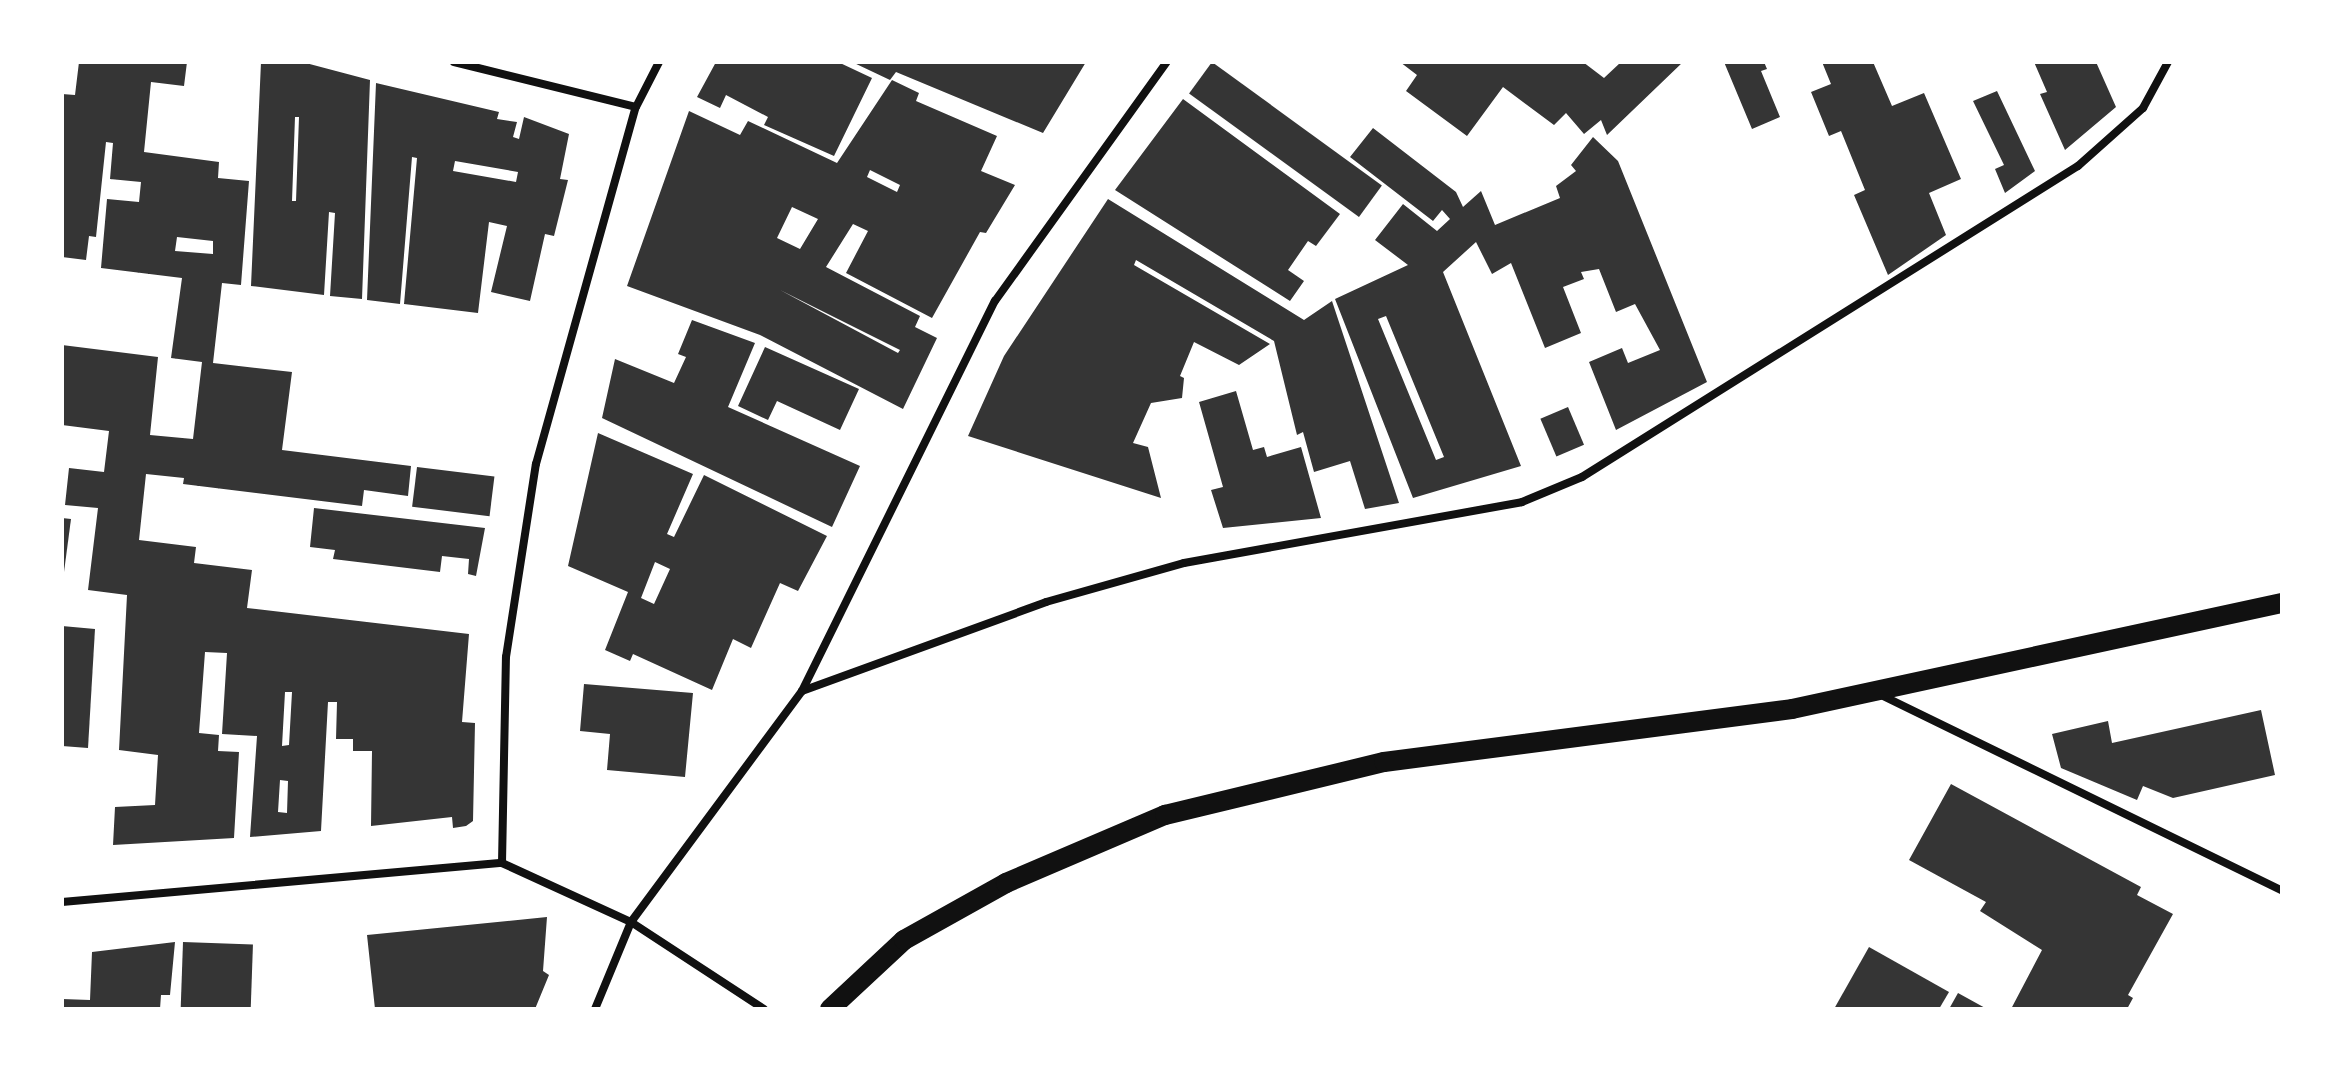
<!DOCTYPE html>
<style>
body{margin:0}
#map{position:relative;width:2344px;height:1071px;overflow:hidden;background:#fff;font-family:Poppins,sans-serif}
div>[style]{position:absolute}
.building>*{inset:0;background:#353535;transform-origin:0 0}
.minor>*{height:8px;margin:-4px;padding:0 4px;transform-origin:4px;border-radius:4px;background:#111}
.primary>*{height:20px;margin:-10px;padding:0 10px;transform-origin:10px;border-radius:10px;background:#111}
span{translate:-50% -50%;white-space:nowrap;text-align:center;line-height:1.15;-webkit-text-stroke:8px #fff;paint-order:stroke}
.frame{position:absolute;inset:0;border:64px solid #fff;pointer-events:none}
</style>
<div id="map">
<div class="building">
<div style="clip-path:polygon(evenodd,79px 62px,187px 62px,184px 86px,151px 82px,144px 152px,219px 162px,218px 178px,249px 181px,241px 285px,222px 283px,213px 363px,292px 372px,282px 450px,411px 466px,408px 496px,364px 490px,362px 506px,183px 484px,184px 478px,146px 474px,139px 540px,196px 547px,194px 563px,252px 570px,247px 608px,469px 634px,462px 722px,475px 723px,473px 821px,466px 826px,453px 828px,452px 817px,371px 826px,372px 751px,353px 751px,353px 739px,336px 739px,337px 702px,328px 702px,321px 831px,250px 837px,257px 736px,222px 734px,227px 653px,205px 652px,199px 733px,219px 735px,218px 751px,239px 752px,234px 838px,113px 845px,115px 807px,155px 805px,158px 755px,119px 750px,127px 595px,88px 590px,98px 508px,65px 505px,69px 468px,104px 472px,109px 431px,62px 425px,62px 345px,158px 357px,150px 435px,193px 439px,202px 362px,171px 358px,182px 278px,101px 268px,107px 199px,139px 202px,141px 182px,110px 179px,113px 143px,106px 142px,96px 237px,89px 236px,86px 260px,62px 257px,62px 94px,75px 95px,79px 62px,177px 237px,213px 241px,213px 254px,175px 251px,177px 237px,79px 62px,285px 692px,292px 692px,289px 745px,282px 746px,285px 692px,79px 62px,280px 780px,288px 781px,287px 813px,278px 812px,280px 780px)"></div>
<div style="clip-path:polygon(evenodd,261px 62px,302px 62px,370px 80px,362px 299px,330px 296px,335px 213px,329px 212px,324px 295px,251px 286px,261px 62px,295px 117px,299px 117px,296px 201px,292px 201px,295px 117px)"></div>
<div style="clip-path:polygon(716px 62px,838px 62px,872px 78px,834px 156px,764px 125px,768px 117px,726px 95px,720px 108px,697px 97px)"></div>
<div style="clip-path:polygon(852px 62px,1086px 62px,1043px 133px,896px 72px,890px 80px)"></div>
<div style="left:1212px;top:62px;width:210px;height:39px;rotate:36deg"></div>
<div style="clip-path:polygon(1400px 62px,1583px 62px,1604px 78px,1621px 62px,1683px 62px,1607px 135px,1601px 120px,1584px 134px,1566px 113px,1554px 125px,1503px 87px,1467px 136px,1406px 91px,1417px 75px)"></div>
<div style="clip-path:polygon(1724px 62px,1764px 62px,1767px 69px,1761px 71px,1780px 117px,1752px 129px)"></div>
<div style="clip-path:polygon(1822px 62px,1873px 62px,1892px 106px,1924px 93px,1961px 179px,1929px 193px,1946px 235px,1888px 275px,1854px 195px,1865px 190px,1841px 131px,1829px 136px,1811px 92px,1831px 84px)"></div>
<div style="clip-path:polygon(2034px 62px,2096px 62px,2116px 107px,2065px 150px,2040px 94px,2047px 92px)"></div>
<div style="clip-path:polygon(evenodd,892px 80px,919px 93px,916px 101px,997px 136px,981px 171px,1015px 185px,986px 233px,980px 232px,932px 318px,846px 273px,868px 231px,853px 224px,826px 267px,920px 316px,915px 327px,937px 338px,903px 409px,760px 335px,627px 286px,689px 111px,740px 135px,748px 121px,837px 163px,892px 80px,870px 170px,900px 185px,897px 192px,867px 177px,870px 170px,892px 80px,792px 207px,818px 219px,800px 249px,777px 238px,792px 207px,892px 80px,780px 290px,900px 350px,898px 353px,780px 290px)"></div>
<div style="clip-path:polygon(evenodd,376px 83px,499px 112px,497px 119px,517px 122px,513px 137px,519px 139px,524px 117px,569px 134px,560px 179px,568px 180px,554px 236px,545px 234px,530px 301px,491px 292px,507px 226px,489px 222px,478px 313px,404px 304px,417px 158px,412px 157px,400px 304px,367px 300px,376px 83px,455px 161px,518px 172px,516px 182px,453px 171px,455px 161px)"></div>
<div style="clip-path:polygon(1997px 91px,2035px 171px,2005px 193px,1995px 169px,2004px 165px,1973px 101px)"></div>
<div style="clip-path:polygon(1183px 99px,1340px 214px,1316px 246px,1308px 241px,1288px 270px,1304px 281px,1290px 301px,1115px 190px)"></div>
<div style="clip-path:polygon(evenodd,1373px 128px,1456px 192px,1463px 207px,1481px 191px,1495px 225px,1560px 198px,1556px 186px,1576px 171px,1571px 165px,1593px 137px,1618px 161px,1707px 382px,1616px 430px,1589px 362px,1622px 348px,1628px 363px,1660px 350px,1635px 304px,1616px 312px,1599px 269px,1581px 272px,1584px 279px,1563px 287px,1581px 333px,1545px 348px,1511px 263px,1492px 274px,1476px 242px,1443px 272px,1521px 466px,1413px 498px,1335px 299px,1408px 265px,1375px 240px,1403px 204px,1437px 231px,1450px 219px,1442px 210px,1433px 221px,1350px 157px,1373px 128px,1386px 316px,1444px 457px,1436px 460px,1378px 319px,1386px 316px)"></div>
<div style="clip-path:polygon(1108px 199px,1304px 320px,1332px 301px,1399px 503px,1365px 509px,1350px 461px,1314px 472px,1303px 432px,1297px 435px,1274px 341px,1136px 260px,1134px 265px,1270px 344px,1239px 365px,1194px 342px,1180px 376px,1184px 378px,1182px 398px,1151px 403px,1133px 443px,1148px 447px,1161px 498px,968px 436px,1004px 356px)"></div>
<div style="clip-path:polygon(692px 320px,755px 343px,728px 407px,860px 466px,832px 527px,602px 418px,615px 359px,674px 383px,686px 357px,678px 354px)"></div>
<div style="clip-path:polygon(765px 347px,859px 389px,840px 430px,777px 401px,768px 420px,738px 406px)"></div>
<div style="clip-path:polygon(1236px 391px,1253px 450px,1264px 447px,1267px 457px,1301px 447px,1321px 518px,1223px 528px,1211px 490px,1223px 487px,1199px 402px)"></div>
<div style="left:1568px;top:407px;width:41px;height:30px;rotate:67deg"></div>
<div style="clip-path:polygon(evenodd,598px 433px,693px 474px,667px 534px,674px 537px,704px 475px,827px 536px,798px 591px,780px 583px,751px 648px,733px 639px,712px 690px,633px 654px,630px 661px,605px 650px,628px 592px,568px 566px,598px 433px,655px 562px,670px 569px,654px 604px,641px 598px,655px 562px)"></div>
<div style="left:417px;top:467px;width:78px;height:40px;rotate:7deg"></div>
<div style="clip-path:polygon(314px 508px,485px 528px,476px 576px,468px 574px,469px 559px,442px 556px,440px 572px,333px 559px,335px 550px,310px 547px)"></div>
<div style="clip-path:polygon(62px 518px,71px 519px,64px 572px,62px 572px)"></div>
<div style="clip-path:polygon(62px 626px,95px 629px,88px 748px,62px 746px)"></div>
<div style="clip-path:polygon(584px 684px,693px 693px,685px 777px,607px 770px,610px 734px,580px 731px)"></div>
<div style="clip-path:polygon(2261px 710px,2275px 775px,2173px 798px,2143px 786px,2137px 800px,2061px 768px,2052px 734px,2108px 721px,2112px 743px)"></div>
<div style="clip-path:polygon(1951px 784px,2141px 887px,2137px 895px,2173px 914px,2128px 995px,2133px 998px,2127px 1009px,2011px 1009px,2042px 950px,1980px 911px,1986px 902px,1909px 860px)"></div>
<div style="clip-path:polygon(547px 917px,543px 971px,549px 975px,535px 1009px,375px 1009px,367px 935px)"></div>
<div style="clip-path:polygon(175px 942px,170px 995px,161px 995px,160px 1009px,62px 1009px,62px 999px,90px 1000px,92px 952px)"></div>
<div style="left:183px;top:942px;width:70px;height:67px;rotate:2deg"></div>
<div style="clip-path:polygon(1869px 947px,1949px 992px,1939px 1009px,1834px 1009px)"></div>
<div style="clip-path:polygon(1958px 993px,1987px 1009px,1949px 1009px)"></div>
</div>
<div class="minor">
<div style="left:454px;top:62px;width:187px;rotate:13.9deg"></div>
<div style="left:802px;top:691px;width:260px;rotate:-20deg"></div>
<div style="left:1046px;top:602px;width:143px;rotate:-15.8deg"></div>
<div style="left:1184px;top:563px;width:343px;rotate:-10.2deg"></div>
<div style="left:1522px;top:502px;width:65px;rotate:-22.6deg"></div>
<div style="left:1582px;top:477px;width:585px;rotate:-32.09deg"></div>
<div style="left:2078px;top:166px;width:87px;rotate:-41.7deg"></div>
<div style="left:2143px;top:108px;width:52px;rotate:-61.5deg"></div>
<div style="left:1881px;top:695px;width:446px;rotate:26deg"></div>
<div style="left:502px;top:863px;width:206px;rotate:-88.9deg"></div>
<div style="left:506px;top:657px;width:195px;rotate:-81.2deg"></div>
<div style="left:536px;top:464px;width:371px;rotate:-74.4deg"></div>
<div style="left:636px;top:107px;width:51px;rotate:-62.9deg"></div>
<div style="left:62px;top:902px;width:442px;rotate:-5.1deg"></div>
<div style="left:502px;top:863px;width:142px;rotate:24.6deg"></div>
<div style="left:631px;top:922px;width:159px;rotate:33.2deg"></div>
<div style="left:595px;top:1009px;width:94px;rotate:-67.5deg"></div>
<div style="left:631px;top:922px;width:287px;rotate:-53.5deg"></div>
<div style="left:802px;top:691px;width:435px;rotate:-63.7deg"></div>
<div style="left:995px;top:301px;width:294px;rotate:-54.3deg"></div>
</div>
<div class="primary">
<div style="left:830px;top:1009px;width:101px;rotate:-43deg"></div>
<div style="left:904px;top:940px;width:117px;rotate:-29.2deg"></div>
<div style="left:1006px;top:883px;width:173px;rotate:-23.2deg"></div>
<div style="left:1165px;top:815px;width:225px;rotate:-13.6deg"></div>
<div style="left:1384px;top:762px;width:411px;rotate:-7.4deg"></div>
<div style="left:1792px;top:709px;width:501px;rotate:-12.21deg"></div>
</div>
<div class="frame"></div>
</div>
